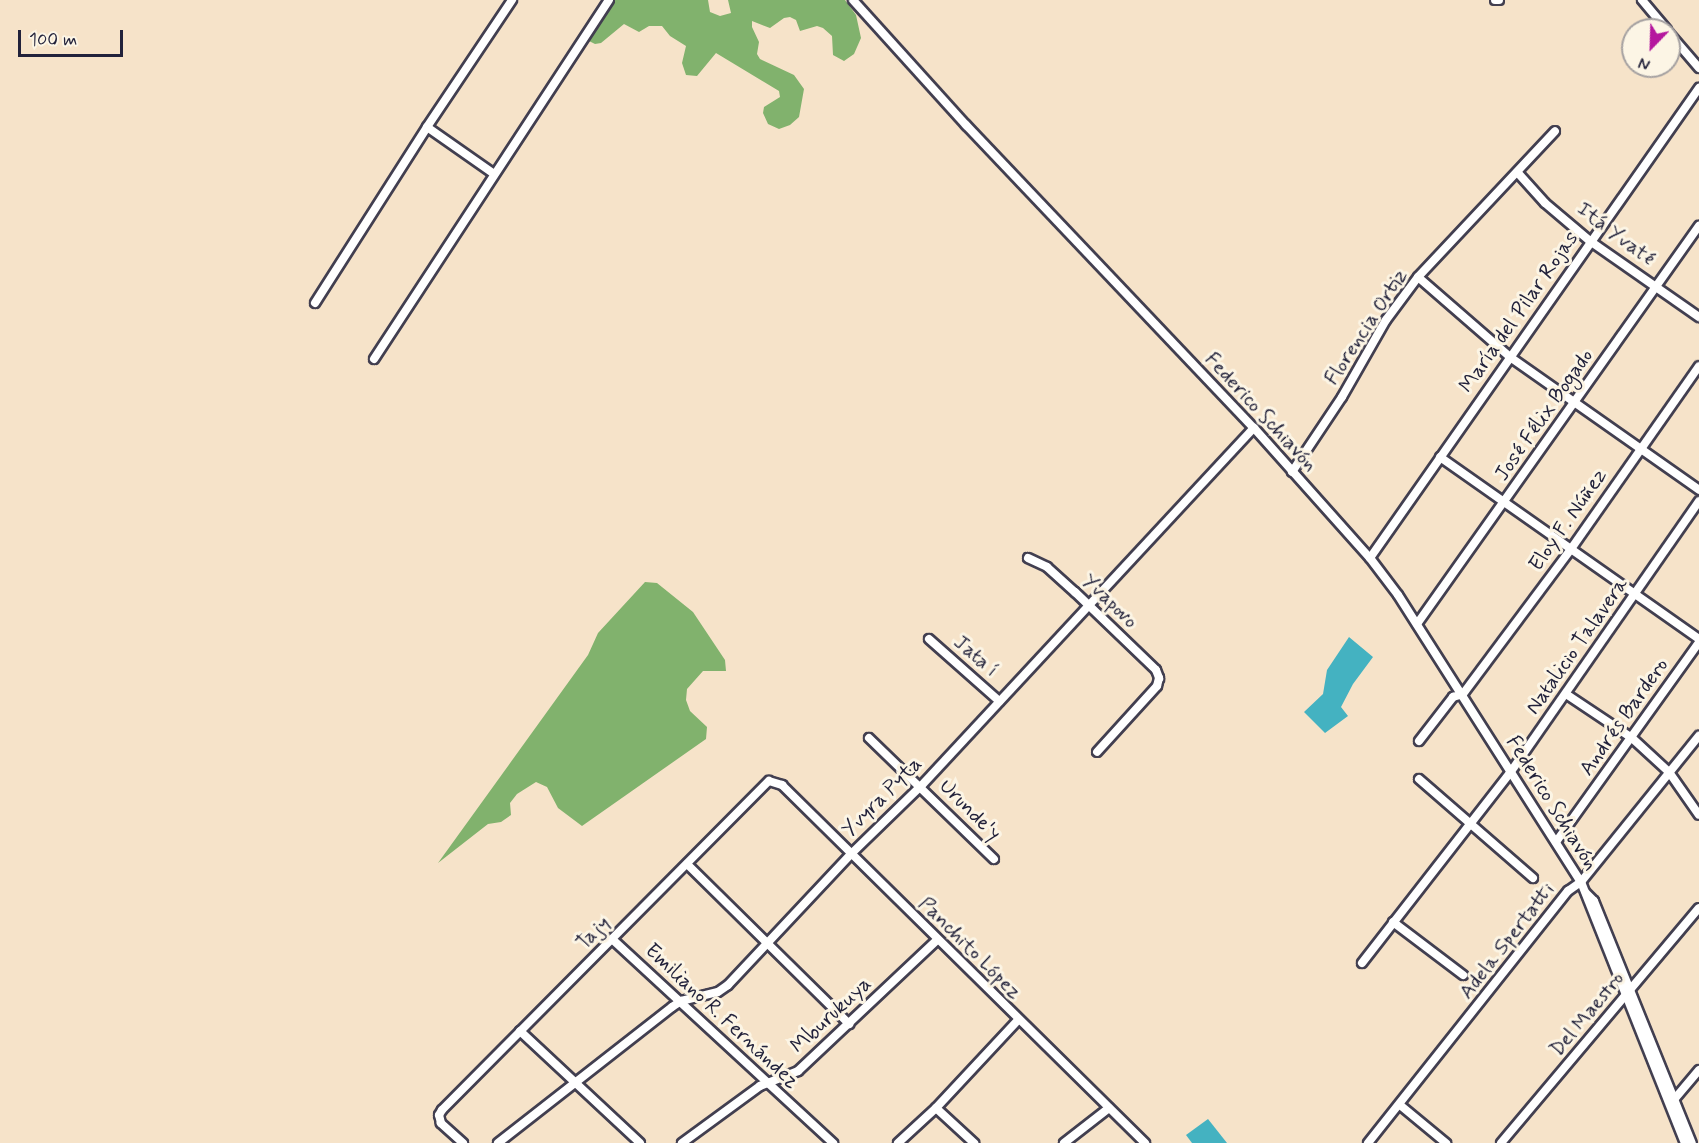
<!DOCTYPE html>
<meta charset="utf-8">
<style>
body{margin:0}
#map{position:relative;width:1699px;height:1143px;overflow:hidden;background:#f6e3c9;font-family:Mynerve,sans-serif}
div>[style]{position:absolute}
.forest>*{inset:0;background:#81b26d}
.water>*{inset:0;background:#44b2c1}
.roads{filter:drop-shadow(2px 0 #423f50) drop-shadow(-2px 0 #423f50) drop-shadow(0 2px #423f50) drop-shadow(0 -2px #423f50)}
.street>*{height:8px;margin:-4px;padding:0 4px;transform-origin:4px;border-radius:4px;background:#fff}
span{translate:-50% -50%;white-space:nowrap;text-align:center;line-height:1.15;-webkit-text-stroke:6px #fcf5e5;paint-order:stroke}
.street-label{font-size:21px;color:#22223b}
.north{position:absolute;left:1621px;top:18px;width:60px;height:60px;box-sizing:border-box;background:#fcf5e5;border:2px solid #a5a1a1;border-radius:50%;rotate:203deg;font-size:16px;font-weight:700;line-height:24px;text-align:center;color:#22223b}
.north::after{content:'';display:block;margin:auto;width:21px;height:27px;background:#b5179e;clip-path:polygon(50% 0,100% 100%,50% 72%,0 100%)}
.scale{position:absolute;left:18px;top:30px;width:105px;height:27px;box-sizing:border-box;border:3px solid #22223b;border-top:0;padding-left:8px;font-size:18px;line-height:21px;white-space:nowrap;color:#22223b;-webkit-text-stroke:4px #fcf5e5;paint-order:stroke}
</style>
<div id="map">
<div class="forest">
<div style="clip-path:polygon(608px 0,708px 0,710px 12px,720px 16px,731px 13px,728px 0,845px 0,856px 15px,861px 38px,854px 54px,844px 61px,833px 55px,832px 36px,823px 28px,817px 26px,800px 31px,796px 20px,790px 17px,784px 18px,770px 28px,752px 21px,752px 27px,759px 42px,757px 54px,760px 59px,794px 75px,804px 89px,799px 117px,790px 125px,779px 129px,768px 124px,763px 113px,764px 107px,780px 97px,779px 91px,716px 53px,697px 76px,686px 75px,682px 63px,686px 46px,670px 36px,662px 26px,649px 26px,639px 32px,624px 24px,601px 43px,595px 44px,589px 41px,588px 33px)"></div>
<div style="clip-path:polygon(645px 582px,657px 583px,693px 612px,725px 660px,726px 671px,703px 671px,687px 689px,686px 700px,690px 711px,707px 727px,706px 739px,582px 826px,558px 808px,547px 787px,536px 782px,517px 794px,510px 803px,511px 815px,501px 822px,488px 824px,438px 863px,588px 655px,598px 633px)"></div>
</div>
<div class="water">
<div style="clip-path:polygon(1349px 637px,1373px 657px,1353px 684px,1341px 707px,1348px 716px,1325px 733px,1304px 712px,1323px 694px,1327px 670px)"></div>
<div style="clip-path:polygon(1208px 1119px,1227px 1143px,1192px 1143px,1186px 1135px)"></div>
</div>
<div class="roads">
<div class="street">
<div style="left:853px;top:0;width:169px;rotate:47.9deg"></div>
<div style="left:966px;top:125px;width:418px;rotate:46.5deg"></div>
<div style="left:1254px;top:428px;width:174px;rotate:48.3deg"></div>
<div style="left:1370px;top:558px;width:46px;rotate:52.9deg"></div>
<div style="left:1398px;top:595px;width:340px;rotate:57.5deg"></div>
<div style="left:1581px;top:882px;width:281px;rotate:68.3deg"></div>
<div style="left:1495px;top:0;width:4px"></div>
<div style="left:1642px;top:0;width:39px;rotate:50deg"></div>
<div style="left:1669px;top:33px;width:46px;rotate:49.4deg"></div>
<div style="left:427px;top:127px;width:82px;rotate:35deg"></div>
<div style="left:1518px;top:173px;width:40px;rotate:48deg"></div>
<div style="left:1545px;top:203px;width:59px;rotate:40.2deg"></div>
<div style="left:1590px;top:241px;width:133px;rotate:34.9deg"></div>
<div style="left:1418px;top:277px;width:122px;rotate:41deg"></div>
<div style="left:1510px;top:357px;width:231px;rotate:35.1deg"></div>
<div style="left:315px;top:303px;width:209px;rotate:-57.5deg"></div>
<div style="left:427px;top:127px;width:153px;rotate:-56.2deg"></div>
<div style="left:374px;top:359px;width:429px;rotate:-56.8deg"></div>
<div style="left:1440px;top:457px;width:317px;rotate:35.1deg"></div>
<div style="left:1292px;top:472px;width:90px;rotate:-56.3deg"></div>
<div style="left:1342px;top:397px;width:89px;rotate:-60.3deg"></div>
<div style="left:1386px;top:320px;width:54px;rotate:-53.3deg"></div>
<div style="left:1418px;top:277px;width:200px;rotate:-46.8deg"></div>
<div style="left:1028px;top:558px;width:21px;rotate:25deg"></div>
<div style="left:1047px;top:567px;width:38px;rotate:42deg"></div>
<div style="left:1075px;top:592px;width:112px;rotate:43.9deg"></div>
<div style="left:1156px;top:670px;width:9px;rotate:69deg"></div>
<div style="left:1159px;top:678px;width:8px;rotate:104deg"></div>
<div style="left:1157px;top:686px;width:89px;rotate:132.3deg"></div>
<div style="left:1370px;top:558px;width:574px;rotate:-55.01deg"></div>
<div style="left:1417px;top:624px;width:488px;rotate:-54.7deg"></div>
<div style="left:929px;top:639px;width:94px;rotate:41.5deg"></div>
<div style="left:1566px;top:694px;width:79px;rotate:33.7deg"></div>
<div style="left:1632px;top:738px;width:50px;rotate:42.6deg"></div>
<div style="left:1669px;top:772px;width:52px;rotate:55.1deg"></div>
<div style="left:869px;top:738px;width:174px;rotate:44.1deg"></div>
<div style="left:1419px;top:741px;width:56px;rotate:-52.3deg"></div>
<div style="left:1453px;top:697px;width:10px;rotate:-17deg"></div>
<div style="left:1463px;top:694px;width:181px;rotate:-53.3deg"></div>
<div style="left:1571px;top:549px;width:223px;rotate:-55deg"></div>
<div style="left:1419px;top:779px;width:151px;rotate:41deg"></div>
<div style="left:1556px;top:842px;width:246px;rotate:-54.4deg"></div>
<div style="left:687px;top:864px;width:228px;rotate:44.6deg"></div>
<div style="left:1586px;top:893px;width:11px;rotate:45deg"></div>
<div style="left:1594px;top:901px;width:261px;rotate:68deg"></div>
<div style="left:1393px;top:922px;width:88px;rotate:37.1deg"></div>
<div style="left:612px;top:939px;width:301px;rotate:42.7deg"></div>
<div style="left:1362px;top:963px;width:241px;rotate:-52.1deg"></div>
<div style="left:1510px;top:773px;width:331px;rotate:-55.2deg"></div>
<div style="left:520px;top:1031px;width:164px;rotate:43deg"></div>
<div style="left:1672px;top:1102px;width:42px;rotate:-49.8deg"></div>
<div style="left:1400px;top:1105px;width:60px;rotate:39.6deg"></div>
<div style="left:936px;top:1108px;width:52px;rotate:42.6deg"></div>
<div style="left:463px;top:1143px;width:30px;rotate:-138deg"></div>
<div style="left:441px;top:1123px;width:8px;rotate:-104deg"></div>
<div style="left:439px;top:1115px;width:6px;rotate:-59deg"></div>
<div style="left:442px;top:1110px;width:464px;rotate:-45.2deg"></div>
<div style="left:769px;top:781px;width:14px;rotate:17deg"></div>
<div style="left:782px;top:785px;width:510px;rotate:44.6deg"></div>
<div style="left:498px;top:1143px;width:221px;rotate:-38deg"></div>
<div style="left:672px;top:1007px;width:11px;rotate:-34deg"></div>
<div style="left:681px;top:1001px;width:38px;rotate:-14deg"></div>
<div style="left:718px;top:992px;width:12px;rotate:-35deg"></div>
<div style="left:728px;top:985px;width:180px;rotate:-46.8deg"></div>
<div style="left:851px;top:854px;width:98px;rotate:-44.2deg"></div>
<div style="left:921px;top:786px;width:489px;rotate:-47.1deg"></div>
<div style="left:682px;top:1143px;width:97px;rotate:-36.2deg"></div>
<div style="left:760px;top:1086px;width:41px;rotate:-21.5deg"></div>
<div style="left:798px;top:1071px;width:191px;rotate:-43.3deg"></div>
<div style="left:898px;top:1143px;width:52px;rotate:-42.6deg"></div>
<div style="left:936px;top:1108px;width:120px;rotate:-47deg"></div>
<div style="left:1064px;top:1143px;width:57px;rotate:-37.9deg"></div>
<div style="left:1368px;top:1143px;width:322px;rotate:-51.6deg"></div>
<div style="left:1568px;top:891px;width:16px;rotate:-35deg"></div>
<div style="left:1581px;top:882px;width:188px;rotate:-51.1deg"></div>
<div style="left:1501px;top:1143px;width:307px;rotate:-49.9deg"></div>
</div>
</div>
<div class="street-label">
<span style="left:1616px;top:234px;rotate:37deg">Itá Yvaté</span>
<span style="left:1519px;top:312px;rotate:-55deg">María del Pilar Rojas</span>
<span style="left:1366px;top:327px;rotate:-57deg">Florencia Ortiz</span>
<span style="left:1261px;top:412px;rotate:47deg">Federico Schiavón</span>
<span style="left:1544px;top:415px;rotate:-55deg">José Félix Bogado</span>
<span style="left:1568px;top:520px;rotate:-55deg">Eloy F. Núñez</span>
<span style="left:1110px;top:601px;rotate:44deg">Yvapovo</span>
<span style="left:1577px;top:646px;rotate:-55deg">Natalicio Talavera</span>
<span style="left:976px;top:656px;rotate:41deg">Jata í</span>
<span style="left:1624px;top:717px;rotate:-55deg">Andrés Bardero</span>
<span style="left:882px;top:797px;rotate:-45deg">Yvyra Pyta</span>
<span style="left:1552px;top:803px;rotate:58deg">Federico Schiavón</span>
<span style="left:970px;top:810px;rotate:45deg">Urunde'y</span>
<span style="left:593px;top:933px;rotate:-45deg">Tajy</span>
<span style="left:1507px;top:941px;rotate:-52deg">Adela Spertatti</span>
<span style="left:970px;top:948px;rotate:45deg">Panchito López</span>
<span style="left:1587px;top:1014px;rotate:-50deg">Del Maestro</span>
<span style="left:831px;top:1015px;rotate:-43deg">Mburukuya</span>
<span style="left:722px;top:1016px;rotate:43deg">Emiliano R. Fernández</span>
</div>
<div class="north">N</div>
<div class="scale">100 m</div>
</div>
